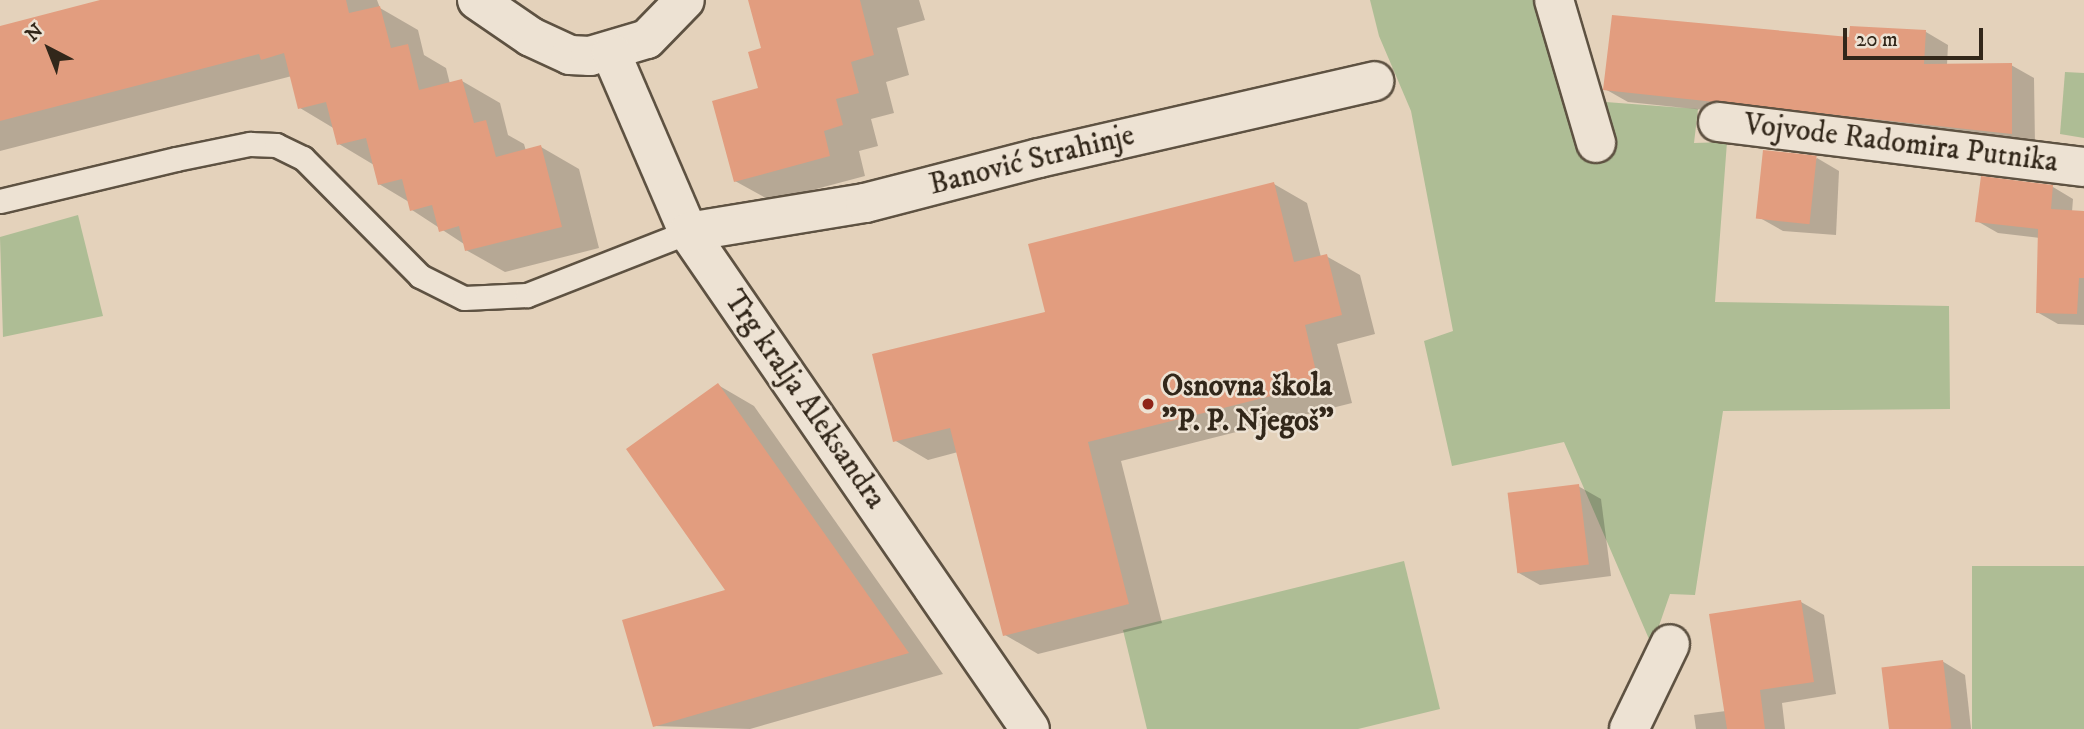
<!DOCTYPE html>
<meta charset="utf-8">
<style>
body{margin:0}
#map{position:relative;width:2084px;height:729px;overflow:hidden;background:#e4d2bb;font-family:"IM FELL DW Pica",serif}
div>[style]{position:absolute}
.green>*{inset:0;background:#aebd95;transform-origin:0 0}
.shadow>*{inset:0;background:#0003}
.building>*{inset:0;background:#e29d7f;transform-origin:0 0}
.roads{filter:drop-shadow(2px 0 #5e5242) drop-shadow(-2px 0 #5e5242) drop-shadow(0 2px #5e5242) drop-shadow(0 -2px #5e5242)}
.lane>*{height:23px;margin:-11.5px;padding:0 11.5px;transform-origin:11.5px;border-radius:11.5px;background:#ede2d3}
.street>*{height:38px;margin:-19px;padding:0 19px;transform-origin:19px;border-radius:19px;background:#ede2d3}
.dots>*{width:19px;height:19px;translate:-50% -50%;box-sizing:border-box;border:4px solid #ede2d3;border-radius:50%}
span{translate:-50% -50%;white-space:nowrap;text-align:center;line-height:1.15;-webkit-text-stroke:5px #ede2d3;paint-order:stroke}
.street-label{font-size:30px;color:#32271a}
.poi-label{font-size:30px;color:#32271a;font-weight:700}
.left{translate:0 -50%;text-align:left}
.north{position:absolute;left:14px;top:14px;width:70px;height:70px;-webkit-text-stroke:5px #ede2d3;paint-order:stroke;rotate:318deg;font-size:19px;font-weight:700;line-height:28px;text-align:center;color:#32271a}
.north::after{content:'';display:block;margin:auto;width:24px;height:32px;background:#32271a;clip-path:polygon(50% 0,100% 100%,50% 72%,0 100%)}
.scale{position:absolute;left:1843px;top:28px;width:140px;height:32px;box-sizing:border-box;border:4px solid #32271a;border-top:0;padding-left:9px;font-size:21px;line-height:24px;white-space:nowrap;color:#32271a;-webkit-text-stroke:5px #ede2d3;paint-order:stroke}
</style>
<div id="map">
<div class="green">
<div style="clip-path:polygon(1370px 0,1573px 0,1566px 99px,1698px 109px,1694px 143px,1727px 142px,1715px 302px,1949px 306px,1950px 409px,1723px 411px,1695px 595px,1670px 594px,1652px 646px,1564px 442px,1452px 466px,1424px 341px,1453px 331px,1411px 111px,1379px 36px)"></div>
<div style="clip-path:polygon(2065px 72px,2084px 73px,2084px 138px,2060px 134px)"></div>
<div style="clip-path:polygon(78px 215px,103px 316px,3px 337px,0 237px)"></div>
<div style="clip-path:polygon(1404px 561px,1440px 709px,1358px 729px,1147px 729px,1123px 630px)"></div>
<div style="left:2084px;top:566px;width:163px;height:112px;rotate:90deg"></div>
</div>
<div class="shadow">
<div style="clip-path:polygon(105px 0,377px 0,380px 8px,418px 30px,424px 55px,446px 68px,450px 84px,462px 81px,500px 103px,508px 135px,524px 144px,526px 151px,541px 147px,579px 169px,599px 248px,505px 272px,466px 250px,464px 244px,412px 210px,409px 202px,379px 184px,374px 165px,339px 144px,335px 129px,300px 108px,292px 76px,0 151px,0 27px)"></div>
<div style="clip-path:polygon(771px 0,919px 0,925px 20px,897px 28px,909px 75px,886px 82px,894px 113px,871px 119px,878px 146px,859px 151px,865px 176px,771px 201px,735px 181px,760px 89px)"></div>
<div style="clip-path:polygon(1926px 32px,1948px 45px,1947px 65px,2011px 65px,2034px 78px,2035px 145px,1628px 102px,1605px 89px,1851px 39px)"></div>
<div style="clip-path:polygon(1817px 158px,1839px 171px,1836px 235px,1783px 231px,1760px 218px)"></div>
<div style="clip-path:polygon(1982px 178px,2053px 187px,2073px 199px,2072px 212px,2084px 213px,2084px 325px,2058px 324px,2037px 312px,2040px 238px,1998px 233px,1977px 221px)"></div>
<div style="clip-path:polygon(1274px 184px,1307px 203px,1321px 257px,1326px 256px,1360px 275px,1375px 334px,1337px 344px,1352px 403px,1121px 461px,1162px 623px,1038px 654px,1005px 635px,958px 452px,928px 460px,894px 440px,1047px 313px)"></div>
<div style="clip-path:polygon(718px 385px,754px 406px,943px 674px,750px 729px,654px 726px,728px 591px)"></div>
<div style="clip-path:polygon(1578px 486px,1601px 499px,1611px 576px,1540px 585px,1517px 572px)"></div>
<div style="clip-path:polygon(1801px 602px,1824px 615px,1836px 694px,1782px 703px,1785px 729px,1696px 729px,1694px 715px,1726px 711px)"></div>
<div style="clip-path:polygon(1942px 661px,1965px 675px,1971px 729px,1890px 729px)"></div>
</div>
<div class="building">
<div style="clip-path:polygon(100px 0,346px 0,349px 13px,380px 6px,391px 48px,408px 44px,419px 90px,462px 79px,474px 123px,486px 120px,496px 157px,541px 145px,562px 227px,465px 251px,459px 226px,439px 232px,432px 205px,410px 211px,402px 179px,378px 185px,366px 138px,337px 145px,326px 102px,298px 109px,284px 53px,261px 60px,259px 54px,0 121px,0 26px)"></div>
<div style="clip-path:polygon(748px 0,860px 0,874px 55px,851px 62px,859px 93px,836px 99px,843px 125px,824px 131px,830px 156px,734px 182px,712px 101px,758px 88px,748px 52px,761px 48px)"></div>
<div style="clip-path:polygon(1612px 15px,1849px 37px,1850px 26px,1926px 30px,1924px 64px,2012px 63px,2012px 134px,1603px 90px)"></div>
<div style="left:1763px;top:150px;width:54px;height:69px;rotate:6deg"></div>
<div style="clip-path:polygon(1981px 176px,2053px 185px,2051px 209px,2084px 211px,2084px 278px,2079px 278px,2077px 314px,2036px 313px,2038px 229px,1975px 222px)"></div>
<div style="clip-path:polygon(1274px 182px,1294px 262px,1327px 254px,1342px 315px,1305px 325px,1319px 384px,1088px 442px,1129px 604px,1003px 636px,950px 428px,893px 442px,872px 354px,1045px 312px,1028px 244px)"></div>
<div style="clip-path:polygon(718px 383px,909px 653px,653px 727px,622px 620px,725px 590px,626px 449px)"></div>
<div style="left:1579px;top:484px;width:81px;height:72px;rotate:83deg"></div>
<div style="clip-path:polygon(1801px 600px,1814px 682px,1760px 690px,1765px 729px,1727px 729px,1709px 614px)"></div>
<div style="left:1943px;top:660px;width:69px;height:62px;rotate:83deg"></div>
</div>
<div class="roads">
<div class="lane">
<div style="left:0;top:201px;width:181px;rotate:-13.4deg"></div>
<div style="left:176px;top:159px;width:76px;rotate:-11.5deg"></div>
<div style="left:250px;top:144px;width:26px;rotate:2deg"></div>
<div style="left:276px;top:145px;width:30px;rotate:26deg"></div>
<div style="left:303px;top:158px;width:166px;rotate:45.2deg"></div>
<div style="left:420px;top:276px;width:49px;rotate:26.6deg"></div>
<div style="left:464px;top:298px;width:63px;rotate:-2.7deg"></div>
<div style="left:527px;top:295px;width:173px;rotate:-21.4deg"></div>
</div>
<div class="street">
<div style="left:477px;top:0;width:65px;rotate:34.4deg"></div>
<div style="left:531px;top:37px;width:43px;rotate:24.8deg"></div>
<div style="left:570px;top:55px;width:20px;rotate:3deg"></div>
<div style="left:590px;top:56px;width:59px;rotate:-16.6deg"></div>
<div style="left:647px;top:39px;width:54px;rotate:-45.7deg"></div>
<div style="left:1554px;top:0;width:149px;rotate:73.6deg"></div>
<div style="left:611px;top:53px;width:195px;rotate:66.7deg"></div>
<div style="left:688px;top:232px;width:603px;rotate:55.47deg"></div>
<div style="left:1718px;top:122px;width:369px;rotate:7deg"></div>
<div style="left:688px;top:232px;width:179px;rotate:-9.3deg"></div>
<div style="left:865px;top:203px;width:180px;rotate:-14.5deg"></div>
<div style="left:1039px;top:158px;width:344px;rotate:-12.9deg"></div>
<div style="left:1629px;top:729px;width:94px;rotate:-64.2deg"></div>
</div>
</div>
<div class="dots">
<div style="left:1148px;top:404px;background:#8f2418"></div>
</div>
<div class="street-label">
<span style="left:1901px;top:144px;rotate:7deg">Vojvode Radomira Putnika</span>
<span style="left:1032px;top:161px;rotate:-14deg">Banović Strahinje</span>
<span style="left:804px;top:400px;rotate:55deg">Trg kralja Aleksandra</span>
</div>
<div class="poi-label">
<span class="left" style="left:1162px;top:404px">Osnovna škola<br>"P. P. Njegoš"</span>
</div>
<div class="north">N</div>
<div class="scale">20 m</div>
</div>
